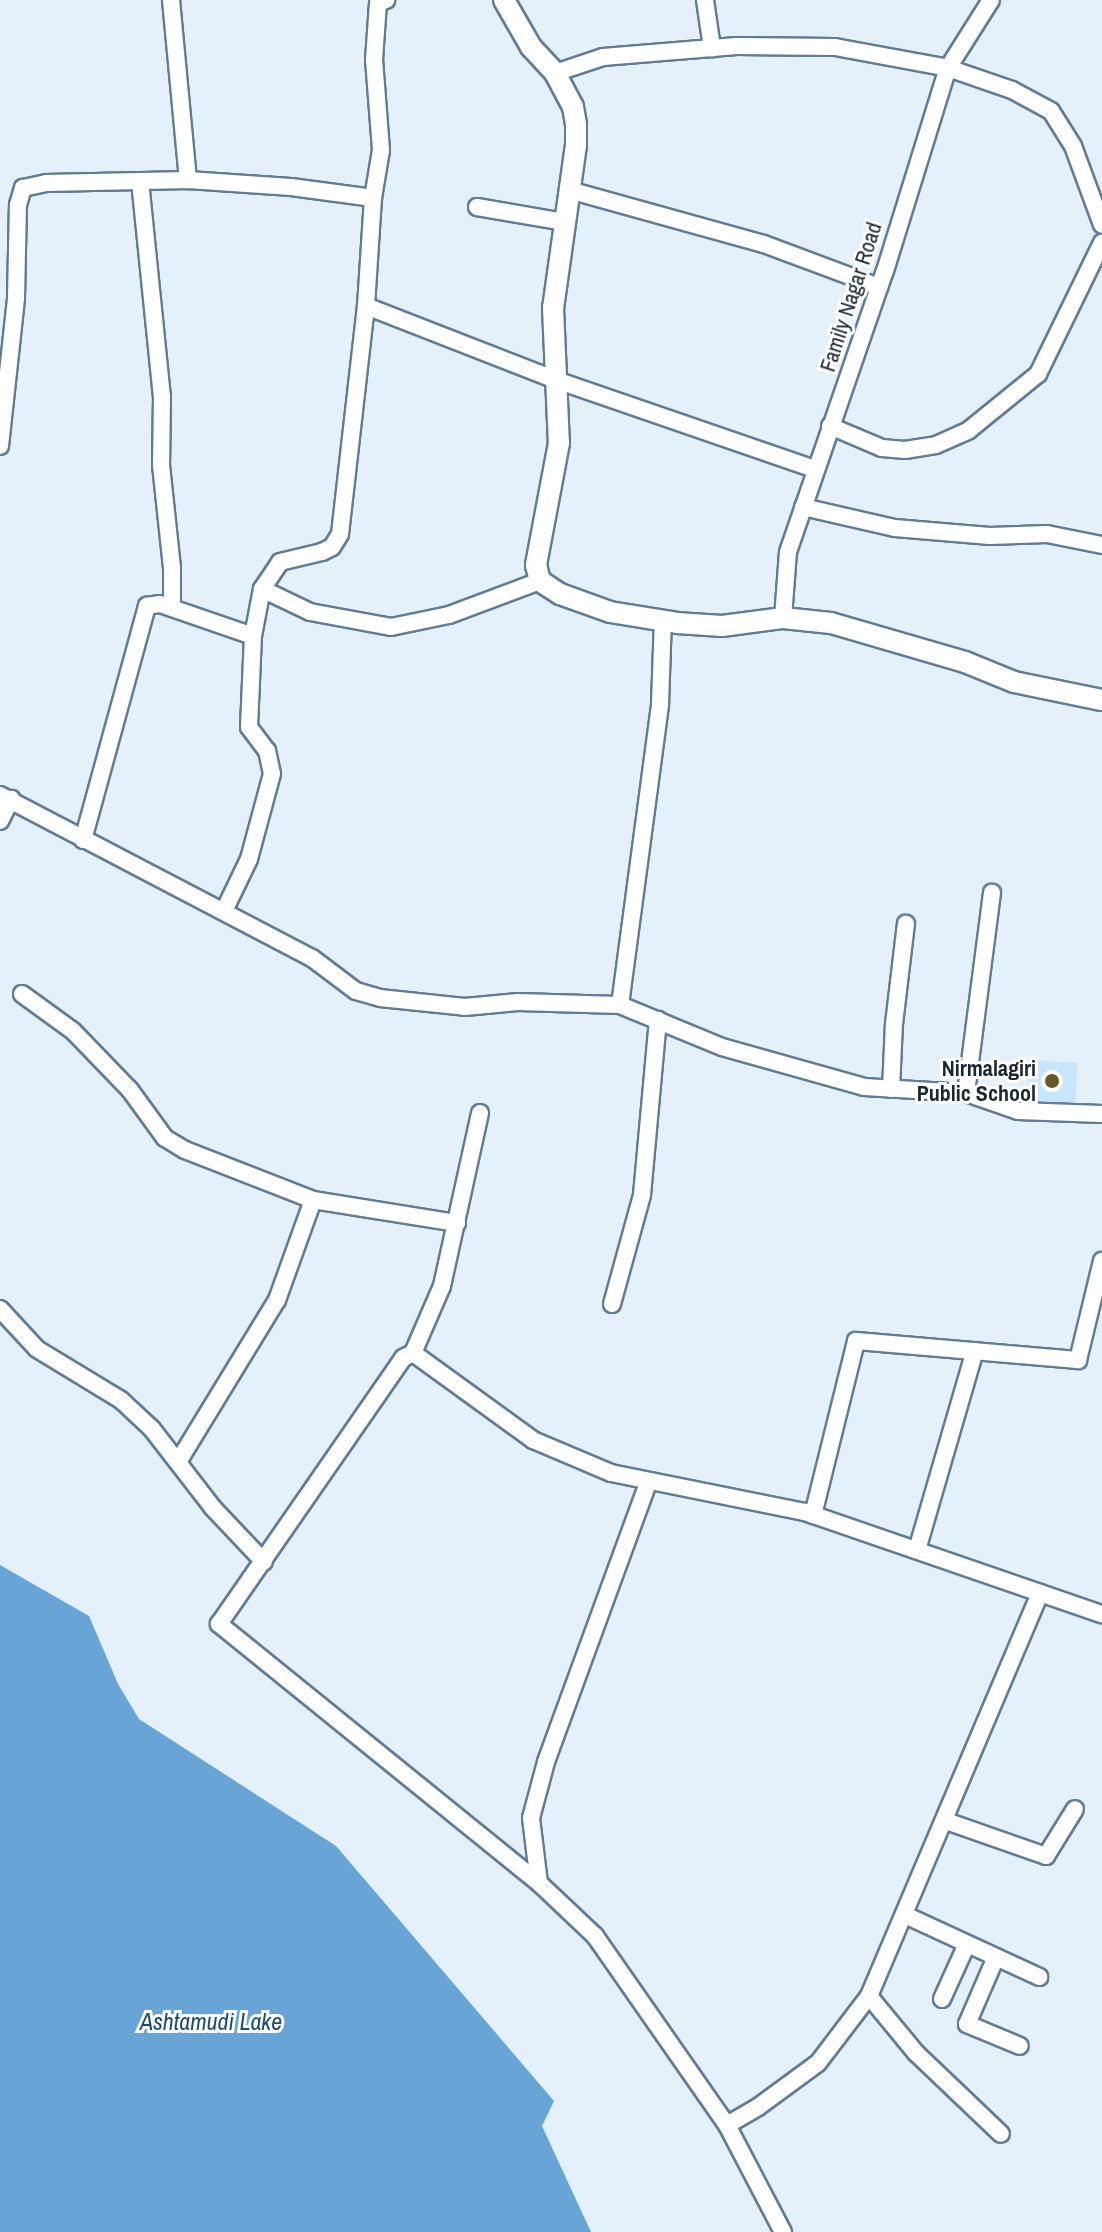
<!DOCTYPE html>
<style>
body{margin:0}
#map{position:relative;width:1102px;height:2232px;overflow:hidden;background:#e4f0fa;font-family:"Archivo Narrow",sans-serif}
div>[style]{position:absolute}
.built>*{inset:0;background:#c8e5fe}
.water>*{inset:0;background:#68a5d6}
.roads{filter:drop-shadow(2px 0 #617c93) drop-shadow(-2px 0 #617c93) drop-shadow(0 2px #617c93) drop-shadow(0 -2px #617c93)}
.minor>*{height:16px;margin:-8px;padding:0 8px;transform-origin:8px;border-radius:8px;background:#fff}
.tertiary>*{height:20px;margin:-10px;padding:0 10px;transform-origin:10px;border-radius:10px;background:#fff}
.dots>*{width:22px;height:22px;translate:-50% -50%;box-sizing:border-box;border:4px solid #fff;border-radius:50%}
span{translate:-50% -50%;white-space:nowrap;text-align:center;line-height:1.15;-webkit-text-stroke:6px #fff;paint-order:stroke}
.street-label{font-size:22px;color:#1b2730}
.poi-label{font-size:22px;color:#1b2730;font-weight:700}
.right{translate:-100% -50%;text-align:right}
.water-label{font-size:24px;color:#1e4c6d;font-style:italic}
</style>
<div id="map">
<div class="built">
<div style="clip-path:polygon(1033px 1060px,1077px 1063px,1075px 1110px,1023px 1108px)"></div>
</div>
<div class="water">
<div style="clip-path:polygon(0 1565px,89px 1616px,118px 1684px,139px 1719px,336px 1846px,554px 2101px,542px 2126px,591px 2232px,0 2232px)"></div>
</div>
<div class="roads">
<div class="minor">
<div style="left:171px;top:0;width:181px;rotate:84.6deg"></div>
<div style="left:705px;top:0;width:49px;rotate:81.7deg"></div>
<div style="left:555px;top:73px;width:51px;rotate:-18.4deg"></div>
<div style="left:603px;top:57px;width:134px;rotate:-4.7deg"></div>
<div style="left:737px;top:46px;width:98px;rotate:0.6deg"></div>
<div style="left:835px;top:47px;width:115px;rotate:10.5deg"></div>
<div style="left:948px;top:68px;width:68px;rotate:19deg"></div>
<div style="left:1012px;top:90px;width:44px;rotate:28.3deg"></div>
<div style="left:1051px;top:111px;width:41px;rotate:57.8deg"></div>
<div style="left:1073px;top:146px;width:84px;rotate:69.8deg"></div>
<div style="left:140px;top:181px;width:216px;rotate:84.2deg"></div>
<div style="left:162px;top:396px;width:69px;rotate:90.8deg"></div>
<div style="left:161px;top:465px;width:104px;rotate:83.9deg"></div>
<div style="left:172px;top:568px;width:40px;rotate:90deg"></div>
<div style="left:569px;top:190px;width:202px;rotate:15.5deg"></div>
<div style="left:764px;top:244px;width:123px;rotate:20.5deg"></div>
<div style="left:477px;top:207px;width:88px;rotate:9.8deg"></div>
<div style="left:366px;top:306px;width:204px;rotate:21.3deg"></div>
<div style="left:556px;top:380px;width:273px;rotate:19deg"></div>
<div style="left:830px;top:426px;width:56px;rotate:22.9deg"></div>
<div style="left:882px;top:448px;width:23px;rotate:5deg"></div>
<div style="left:905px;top:450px;width:31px;rotate:-9deg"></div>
<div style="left:936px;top:445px;width:36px;rotate:-24deg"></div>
<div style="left:969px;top:430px;width:89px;rotate:-39.1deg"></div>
<div style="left:1038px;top:374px;width:146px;rotate:-64deg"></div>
<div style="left:0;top:446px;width:149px;rotate:-83.8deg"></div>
<div style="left:16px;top:298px;width:93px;rotate:-88.8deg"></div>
<div style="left:18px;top:205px;width:18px;rotate:-74deg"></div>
<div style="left:23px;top:188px;width:24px;rotate:-12deg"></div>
<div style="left:46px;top:183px;width:142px;rotate:-1.2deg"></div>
<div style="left:188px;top:180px;width:103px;rotate:3.9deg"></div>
<div style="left:291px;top:187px;width:83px;rotate:7.6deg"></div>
<div style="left:803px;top:507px;width:94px;rotate:12.9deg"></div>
<div style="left:895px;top:528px;width:95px;rotate:4.8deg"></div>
<div style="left:990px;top:536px;width:57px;rotate:-2deg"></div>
<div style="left:1047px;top:534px;width:56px;rotate:11.3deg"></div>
<div style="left:262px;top:589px;width:53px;rotate:25.6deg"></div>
<div style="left:310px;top:612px;width:82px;rotate:10.5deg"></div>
<div style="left:391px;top:627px;width:59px;rotate:-11.7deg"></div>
<div style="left:449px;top:615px;width:97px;rotate:-20.5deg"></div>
<div style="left:783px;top:618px;width:66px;rotate:-85.7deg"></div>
<div style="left:788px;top:552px;width:297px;rotate:-71deg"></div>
<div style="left:885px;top:271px;width:213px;rotate:-72.8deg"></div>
<div style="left:948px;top:68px;width:80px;rotate:-57.7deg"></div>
<div style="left:0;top:795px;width:352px;rotate:27.6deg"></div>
<div style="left:312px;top:958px;width:55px;rotate:36.9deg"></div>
<div style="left:356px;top:991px;width:25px;rotate:16deg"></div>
<div style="left:380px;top:998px;width:85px;rotate:6deg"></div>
<div style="left:465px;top:1007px;width:53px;rotate:-5.4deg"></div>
<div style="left:518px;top:1002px;width:102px;rotate:1.7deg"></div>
<div style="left:620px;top:1005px;width:110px;rotate:22.4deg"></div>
<div style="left:722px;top:1047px;width:148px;rotate:15.7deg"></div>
<div style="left:864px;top:1087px;width:102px;rotate:3.4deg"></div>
<div style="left:966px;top:1093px;width:55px;rotate:19.1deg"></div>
<div style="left:1018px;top:1111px;width:84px;rotate:2deg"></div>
<div style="left:0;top:821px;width:25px;rotate:-63deg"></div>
<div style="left:83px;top:840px;width:243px;rotate:-74.7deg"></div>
<div style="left:147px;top:606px;width:13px;rotate:-9deg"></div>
<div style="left:160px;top:604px;width:98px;rotate:19deg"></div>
<div style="left:224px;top:911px;width:58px;rotate:-64.3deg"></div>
<div style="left:249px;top:859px;width:88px;rotate:-74.9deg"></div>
<div style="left:272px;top:774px;width:24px;rotate:-102deg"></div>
<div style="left:267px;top:751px;width:30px;rotate:-127deg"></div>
<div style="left:249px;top:727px;width:91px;rotate:-87.5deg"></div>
<div style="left:253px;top:636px;width:48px;rotate:-79.2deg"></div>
<div style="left:262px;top:589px;width:32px;rotate:-56deg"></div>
<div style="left:280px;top:562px;width:43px;rotate:-13.4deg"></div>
<div style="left:322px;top:552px;width:11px;rotate:-27deg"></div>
<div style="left:332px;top:547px;width:15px;rotate:-58deg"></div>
<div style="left:340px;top:534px;width:229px;rotate:-83.5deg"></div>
<div style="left:366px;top:306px;width:108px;rotate:-86.3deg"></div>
<div style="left:373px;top:198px;width:49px;rotate:-80.5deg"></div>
<div style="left:381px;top:150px;width:90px;rotate:-94.4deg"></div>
<div style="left:374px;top:60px;width:57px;rotate:-86deg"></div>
<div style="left:378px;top:3px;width:9px;rotate:-21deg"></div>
<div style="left:22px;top:994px;width:63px;rotate:36deg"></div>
<div style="left:73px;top:1031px;width:82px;rotate:46deg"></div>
<div style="left:130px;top:1090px;width:59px;rotate:53.9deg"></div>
<div style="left:165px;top:1138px;width:23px;rotate:31deg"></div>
<div style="left:185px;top:1150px;width:137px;rotate:21.3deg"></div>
<div style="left:313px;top:1200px;width:146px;rotate:9.1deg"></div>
<div style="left:620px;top:1005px;width:304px;rotate:-82.4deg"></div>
<div style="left:660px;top:704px;width:85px;rotate:-88deg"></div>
<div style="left:891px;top:1089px;width:65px;rotate:-87.4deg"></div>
<div style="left:894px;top:1024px;width:101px;rotate:-83.2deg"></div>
<div style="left:966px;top:1093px;width:202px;rotate:-82.6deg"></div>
<div style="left:612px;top:1304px;width:113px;rotate:-74.6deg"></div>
<div style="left:642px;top:1195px;width:176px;rotate:-84.8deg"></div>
<div style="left:0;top:1309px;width:54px;rotate:47.2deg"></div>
<div style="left:37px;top:1349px;width:98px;rotate:31.3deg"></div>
<div style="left:121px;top:1400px;width:42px;rotate:43.1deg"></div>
<div style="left:152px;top:1429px;width:100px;rotate:52.3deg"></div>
<div style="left:213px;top:1508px;width:74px;rotate:46.6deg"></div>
<div style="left:413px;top:1353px;width:73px;rotate:-66.6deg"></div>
<div style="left:442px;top:1286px;width:177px;rotate:-77.6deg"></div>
<div style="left:178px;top:1462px;width:190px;rotate:-58.6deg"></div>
<div style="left:277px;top:1300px;width:106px;rotate:-70.2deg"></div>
<div style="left:648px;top:1483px;width:297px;rotate:110.1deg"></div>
<div style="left:546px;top:1762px;width:58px;rotate:105deg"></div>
<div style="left:531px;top:1818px;width:65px;rotate:83deg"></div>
<div style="left:539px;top:1883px;width:77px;rotate:43.4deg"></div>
<div style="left:595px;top:1936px;width:231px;rotate:55.1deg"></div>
<div style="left:727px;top:2125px;width:121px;rotate:62.4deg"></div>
<div style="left:813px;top:1515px;width:179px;rotate:-76.1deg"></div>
<div style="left:856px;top:1341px;width:223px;rotate:4.9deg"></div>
<div style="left:1078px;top:1360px;width:102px;rotate:-76.4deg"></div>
<div style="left:917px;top:1550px;width:207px;rotate:-73.8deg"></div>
<div style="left:946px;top:1821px;width:106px;rotate:19.3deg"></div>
<div style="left:1046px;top:1856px;width:55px;rotate:-58.3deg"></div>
<div style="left:539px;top:1883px;width:412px;rotate:-141deg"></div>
<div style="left:219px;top:1624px;width:323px;rotate:-55.3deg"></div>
<div style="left:403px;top:1358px;width:11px;rotate:-27deg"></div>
<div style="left:413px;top:1353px;width:148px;rotate:35.9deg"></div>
<div style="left:533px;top:1440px;width:85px;rotate:22.9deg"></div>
<div style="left:611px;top:1473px;width:198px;rotate:11.4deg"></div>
<div style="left:805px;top:1512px;width:314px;rotate:19deg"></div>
<div style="left:905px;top:1915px;width:148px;rotate:24.8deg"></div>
<div style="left:996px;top:1957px;width:73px;rotate:113.4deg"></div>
<div style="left:967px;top:2024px;width:57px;rotate:22.5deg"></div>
<div style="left:869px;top:1996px;width:74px;rotate:50.5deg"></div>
<div style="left:916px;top:2053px;width:117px;rotate:43.6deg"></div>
<div style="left:942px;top:1999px;width:60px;rotate:-65.6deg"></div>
<div style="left:727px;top:2125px;width:36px;rotate:-30deg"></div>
<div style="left:758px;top:2107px;width:74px;rotate:-36.3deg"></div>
<div style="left:818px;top:2063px;width:84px;rotate:-52.7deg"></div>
<div style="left:869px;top:1996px;width:438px;rotate:-67deg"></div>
</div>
<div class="tertiary">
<div style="left:504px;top:0;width:54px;rotate:60.1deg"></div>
<div style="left:531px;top:47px;width:35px;rotate:47deg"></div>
<div style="left:555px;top:73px;width:38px;rotate:62deg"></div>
<div style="left:573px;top:107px;width:17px;rotate:80deg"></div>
<div style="left:576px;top:124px;width:21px;rotate:90deg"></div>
<div style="left:576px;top:145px;width:165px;rotate:98deg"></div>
<div style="left:553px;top:308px;width:135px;rotate:87.5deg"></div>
<div style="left:559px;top:443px;width:124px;rotate:100.7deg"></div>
<div style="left:536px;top:565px;width:16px;rotate:76deg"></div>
<div style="left:540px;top:581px;width:24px;rotate:33deg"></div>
<div style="left:560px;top:594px;width:53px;rotate:19.8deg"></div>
<div style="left:610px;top:612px;width:68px;rotate:9.3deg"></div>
<div style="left:677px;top:623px;width:45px;rotate:3.8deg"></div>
<div style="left:722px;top:626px;width:62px;rotate:-7.5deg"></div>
<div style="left:783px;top:618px;width:48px;rotate:5.9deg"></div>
<div style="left:831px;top:623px;width:140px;rotate:16.2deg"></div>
<div style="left:965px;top:662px;width:53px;rotate:22.2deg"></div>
<div style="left:1014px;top:682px;width:90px;rotate:11.6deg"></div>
</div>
</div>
<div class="dots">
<div style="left:1052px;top:1081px;background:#685a27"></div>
</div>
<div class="street-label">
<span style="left:851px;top:297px;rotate:-72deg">Family Nagar Road</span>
</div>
<div class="poi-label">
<span class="right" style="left:1036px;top:1081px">Nirmalagiri<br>Public School</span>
</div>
<div class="water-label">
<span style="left:211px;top:2022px">Ashtamudi Lake</span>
</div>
</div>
